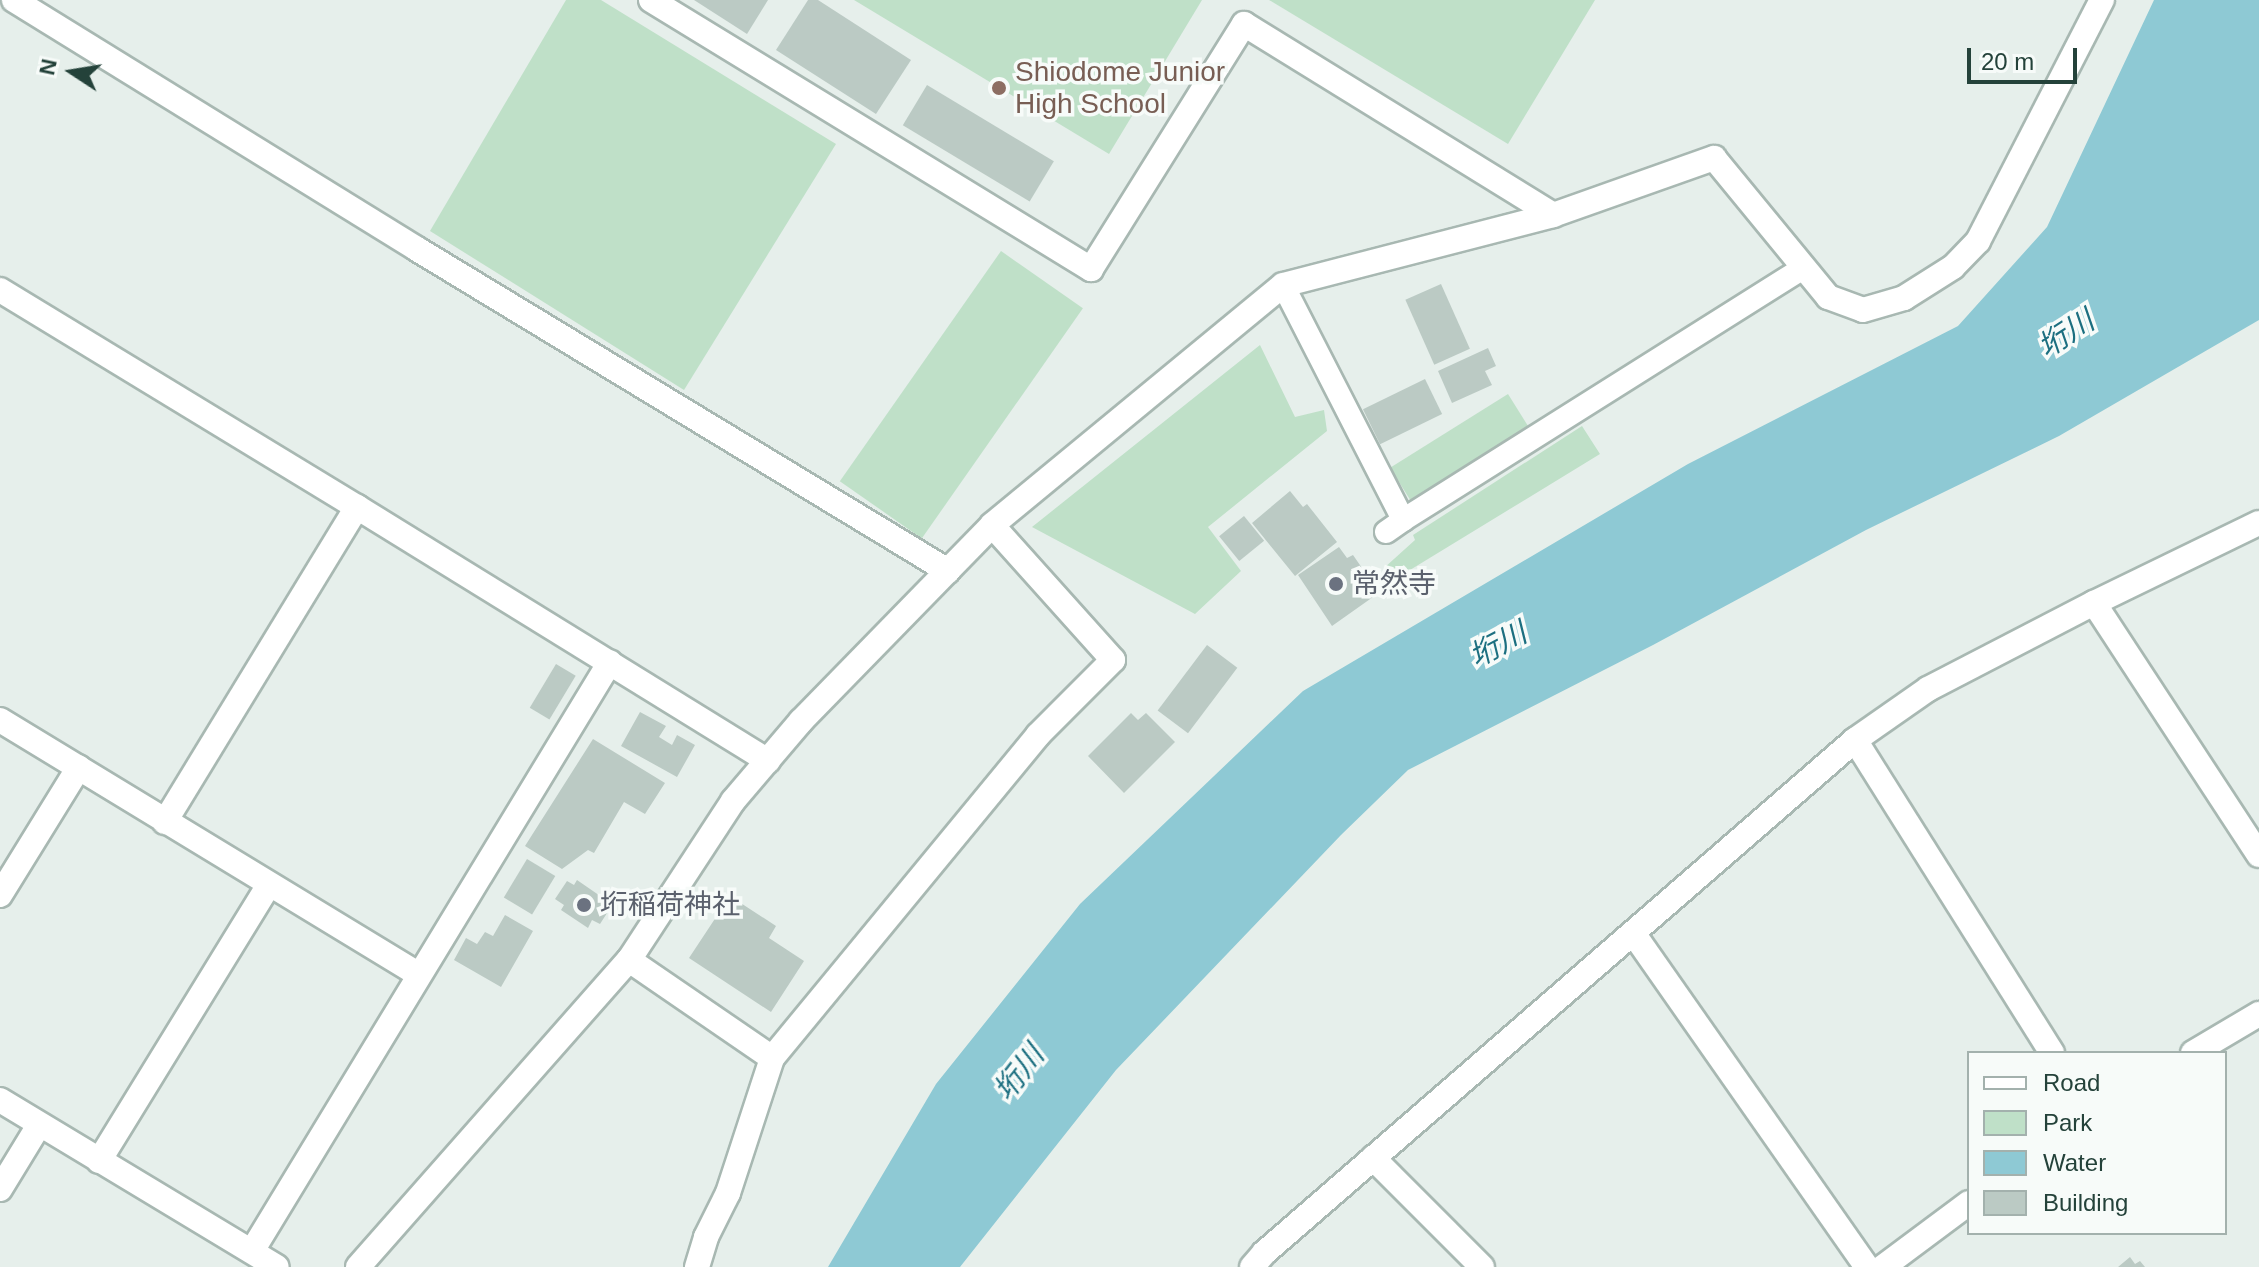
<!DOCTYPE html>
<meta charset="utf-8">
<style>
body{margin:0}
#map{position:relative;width:2259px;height:1267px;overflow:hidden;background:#e6efeb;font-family:Helvetica,"Noto Sans JP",sans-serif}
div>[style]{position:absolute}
.green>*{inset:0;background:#bfe0c8;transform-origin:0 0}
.water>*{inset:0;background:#8ec9d4}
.building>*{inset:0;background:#bbcac4;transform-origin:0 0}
.roads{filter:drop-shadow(2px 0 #a8b8b2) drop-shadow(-2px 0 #a8b8b2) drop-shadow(0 2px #a8b8b2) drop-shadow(0 -2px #a8b8b2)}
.service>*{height:22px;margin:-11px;padding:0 11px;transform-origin:11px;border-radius:11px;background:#fff}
.minor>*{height:24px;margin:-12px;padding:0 12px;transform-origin:12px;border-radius:12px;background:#fff}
.dots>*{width:22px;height:22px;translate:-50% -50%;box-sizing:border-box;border:4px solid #f7fbf9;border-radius:50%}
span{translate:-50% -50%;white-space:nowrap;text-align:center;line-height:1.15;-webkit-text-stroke:7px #f7fbf9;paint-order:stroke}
.education-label{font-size:28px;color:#785e54}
.left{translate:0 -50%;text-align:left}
.worship-label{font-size:28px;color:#5b616d}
.water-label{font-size:30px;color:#1c6f80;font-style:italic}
.legend{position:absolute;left:1967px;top:1051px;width:260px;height:184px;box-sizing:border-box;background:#f7fbf9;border:2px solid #a3b1ad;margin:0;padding:10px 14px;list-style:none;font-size:24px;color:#24423a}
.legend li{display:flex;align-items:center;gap:16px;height:40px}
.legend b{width:40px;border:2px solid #a3b1ad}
.north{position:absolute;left:32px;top:32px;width:80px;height:80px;-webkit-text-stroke:6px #f7fbf9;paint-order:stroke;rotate:282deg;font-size:22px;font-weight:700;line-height:32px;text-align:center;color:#24423a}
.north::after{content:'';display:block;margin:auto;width:28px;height:36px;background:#24423a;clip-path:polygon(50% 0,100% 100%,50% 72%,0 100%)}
.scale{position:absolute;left:1967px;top:48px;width:110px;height:36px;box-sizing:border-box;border:4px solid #24423a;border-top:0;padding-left:10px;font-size:24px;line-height:28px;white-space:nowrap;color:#24423a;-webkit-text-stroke:6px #f7fbf9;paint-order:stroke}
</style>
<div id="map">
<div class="green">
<div style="clip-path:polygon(566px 0,601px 0,836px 144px,684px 390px,430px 231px)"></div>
<div style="clip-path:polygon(854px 0,1202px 0,1109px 154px)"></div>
<div style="clip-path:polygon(1269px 0,1595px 0,1508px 144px)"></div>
<div style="left:1001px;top:251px;width:100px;height:281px;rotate:35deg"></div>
<div style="clip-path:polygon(1260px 345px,1295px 417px,1324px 410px,1327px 431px,1208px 527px,1241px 571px,1195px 614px,1032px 527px)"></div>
<div style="left:1508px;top:394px;width:38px;height:139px;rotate:58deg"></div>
<div style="clip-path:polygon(1582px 426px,1600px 454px,1392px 581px,1384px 568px,1415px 540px,1413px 535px)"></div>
</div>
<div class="water">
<div style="clip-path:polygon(2154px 0,2259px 0,2259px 320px,2059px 436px,1866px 530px,1653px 645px,1408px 770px,1341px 835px,1116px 1070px,960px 1267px,828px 1267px,936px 1084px,1080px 904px,1303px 691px,1688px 464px,1958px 326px,2047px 227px)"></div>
</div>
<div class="building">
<div style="clip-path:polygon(694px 0,768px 0,747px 34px)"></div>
<div style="clip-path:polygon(808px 0,818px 0,911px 60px,876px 114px,776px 50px)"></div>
<div style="left:927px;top:85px;width:148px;height:47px;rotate:31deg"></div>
<div style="left:1441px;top:284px;width:71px;height:39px;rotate:66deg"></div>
<div style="clip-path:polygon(1488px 348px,1496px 366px,1485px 371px,1492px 385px,1452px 403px,1438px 371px)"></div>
<div style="left:1425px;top:379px;width:39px;height:69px;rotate:64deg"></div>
<div style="clip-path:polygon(1290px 491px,1303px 507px,1307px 504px,1337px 542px,1295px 576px,1252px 523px)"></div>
<div style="left:1244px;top:516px;width:32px;height:32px;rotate:51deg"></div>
<div style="clip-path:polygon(1339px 547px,1347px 558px,1353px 555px,1371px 581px,1365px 584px,1373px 597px,1332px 626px,1298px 575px)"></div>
<div style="left:1207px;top:645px;width:38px;height:82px;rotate:37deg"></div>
<div style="left:556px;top:664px;width:23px;height:51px;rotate:31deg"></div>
<div style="clip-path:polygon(640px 712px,666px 726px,659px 737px,672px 745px,677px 735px,695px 745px,677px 777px,621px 746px)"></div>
<div style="clip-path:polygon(1131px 713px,1138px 720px,1146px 713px,1175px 742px,1124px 793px,1088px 756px)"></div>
<div style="clip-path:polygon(593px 739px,665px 783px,645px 814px,624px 802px,594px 853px,588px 850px,562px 869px,525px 846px)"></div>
<div style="left:527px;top:859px;width:33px;height:45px;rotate:31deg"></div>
<div style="clip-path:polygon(577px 880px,606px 900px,602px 905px,609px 910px,600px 924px,592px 920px,588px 928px,561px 910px,564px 905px,555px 899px,567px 881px,574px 885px)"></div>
<div style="clip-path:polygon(730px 896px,776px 926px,769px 938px,804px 961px,771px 1012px,689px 958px)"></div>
<div style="clip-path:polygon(505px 915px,533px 931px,501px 987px,454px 960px,466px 938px,477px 944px,485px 932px,493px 936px)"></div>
<div style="clip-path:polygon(2130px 1257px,2135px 1264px,2140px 1261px,2145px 1267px,2118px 1267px)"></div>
</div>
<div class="roads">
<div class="service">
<div style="left:1283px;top:285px;width:264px;rotate:62.9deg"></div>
<div style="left:1403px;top:520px;width:473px;rotate:-32.2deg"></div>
<div style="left:1386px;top:532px;width:21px;rotate:-35deg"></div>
</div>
<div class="minor">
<div style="left:14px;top:0;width:474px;rotate:31.7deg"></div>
<div style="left:417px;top:249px;width:621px;rotate:31.23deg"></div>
<div style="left:651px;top:0;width:516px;rotate:31.44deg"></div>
<div style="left:1091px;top:269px;width:289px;rotate:-58deg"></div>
<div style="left:1244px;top:24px;width:363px;rotate:31.7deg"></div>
<div style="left:0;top:290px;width:418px;rotate:31.3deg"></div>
<div style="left:357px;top:507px;width:369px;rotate:121.4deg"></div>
<div style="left:357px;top:507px;width:483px;rotate:31.7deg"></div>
<div style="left:2094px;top:603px;width:301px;rotate:56.8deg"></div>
<div style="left:0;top:720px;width:490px;rotate:31.3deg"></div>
<div style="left:1855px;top:740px;width:370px;rotate:57.8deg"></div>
<div style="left:0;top:895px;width:150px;rotate:-58.3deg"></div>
<div style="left:1633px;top:933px;width:408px;rotate:55deg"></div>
<div style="left:629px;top:960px;width:173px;rotate:34.4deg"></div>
<div style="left:2193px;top:1053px;width:77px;rotate:-30.6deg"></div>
<div style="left:0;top:1100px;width:323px;rotate:31.1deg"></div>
<div style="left:1373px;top:1158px;width:154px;rotate:45deg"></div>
<div style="left:99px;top:1161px;width:324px;rotate:-58.4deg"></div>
<div style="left:0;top:1189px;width:75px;rotate:-58.6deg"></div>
<div style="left:252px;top:1251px;width:689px;rotate:-58.71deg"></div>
<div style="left:358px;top:1267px;width:409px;rotate:-48.6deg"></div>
<div style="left:629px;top:960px;width:190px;rotate:-56.8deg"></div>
<div style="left:733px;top:801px;width:105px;rotate:-49.6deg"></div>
<div style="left:801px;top:721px;width:274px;rotate:-45.7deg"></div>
<div style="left:992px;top:525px;width:377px;rotate:-39.5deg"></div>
<div style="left:1283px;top:285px;width:279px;rotate:-14.5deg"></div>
<div style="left:1553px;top:215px;width:171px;rotate:-19.5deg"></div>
<div style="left:1714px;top:158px;width:180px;rotate:50.6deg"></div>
<div style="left:1828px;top:297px;width:37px;rotate:20deg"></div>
<div style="left:1863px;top:310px;width:43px;rotate:-16.3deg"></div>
<div style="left:1904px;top:298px;width:58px;rotate:-32.3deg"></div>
<div style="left:1953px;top:267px;width:36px;rotate:-46deg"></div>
<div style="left:1978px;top:241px;width:271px;rotate:-62.8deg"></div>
<div style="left:697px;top:1267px;width:31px;rotate:-73deg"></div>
<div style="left:706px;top:1237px;width:49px;rotate:-63.4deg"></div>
<div style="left:728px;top:1193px;width:142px;rotate:-71.9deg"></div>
<div style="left:772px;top:1058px;width:418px;rotate:-50.5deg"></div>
<div style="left:1038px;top:735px;width:106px;rotate:-45deg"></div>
<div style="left:1113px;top:660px;width:181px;rotate:-131.9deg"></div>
<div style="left:1252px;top:1267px;width:18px;rotate:-49deg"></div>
<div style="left:1264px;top:1253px;width:783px;rotate:-40.96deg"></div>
<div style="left:1855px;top:740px;width:89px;rotate:-34.9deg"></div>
<div style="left:1928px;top:689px;width:187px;rotate:-27.4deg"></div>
<div style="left:2094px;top:603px;width:183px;rotate:-25.9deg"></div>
<div style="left:1883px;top:1267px;width:107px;rotate:-36.7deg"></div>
</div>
</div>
<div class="dots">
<div style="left:999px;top:88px;background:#8d6e63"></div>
<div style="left:1336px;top:584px;background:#6b7280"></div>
<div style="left:584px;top:905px;background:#6b7280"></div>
</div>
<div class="education-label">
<span class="left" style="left:1015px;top:88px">Shiodome Junior<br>High School</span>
</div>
<div class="worship-label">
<span class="left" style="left:1352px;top:584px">常然寺</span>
<span class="left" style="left:600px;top:905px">垳稲荷神社</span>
</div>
<div class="water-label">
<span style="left:2066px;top:334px;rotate:-33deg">垳川</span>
<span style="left:1498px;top:645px;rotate:-28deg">垳川</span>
<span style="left:1019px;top:1073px;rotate:-52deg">垳川</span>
</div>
<ul class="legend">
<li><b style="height:10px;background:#fff"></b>Road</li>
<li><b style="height:22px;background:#bfe0c8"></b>Park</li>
<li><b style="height:22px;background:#8ec9d4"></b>Water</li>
<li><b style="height:22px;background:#bbcac4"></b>Building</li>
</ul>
<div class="north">N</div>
<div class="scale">20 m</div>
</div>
